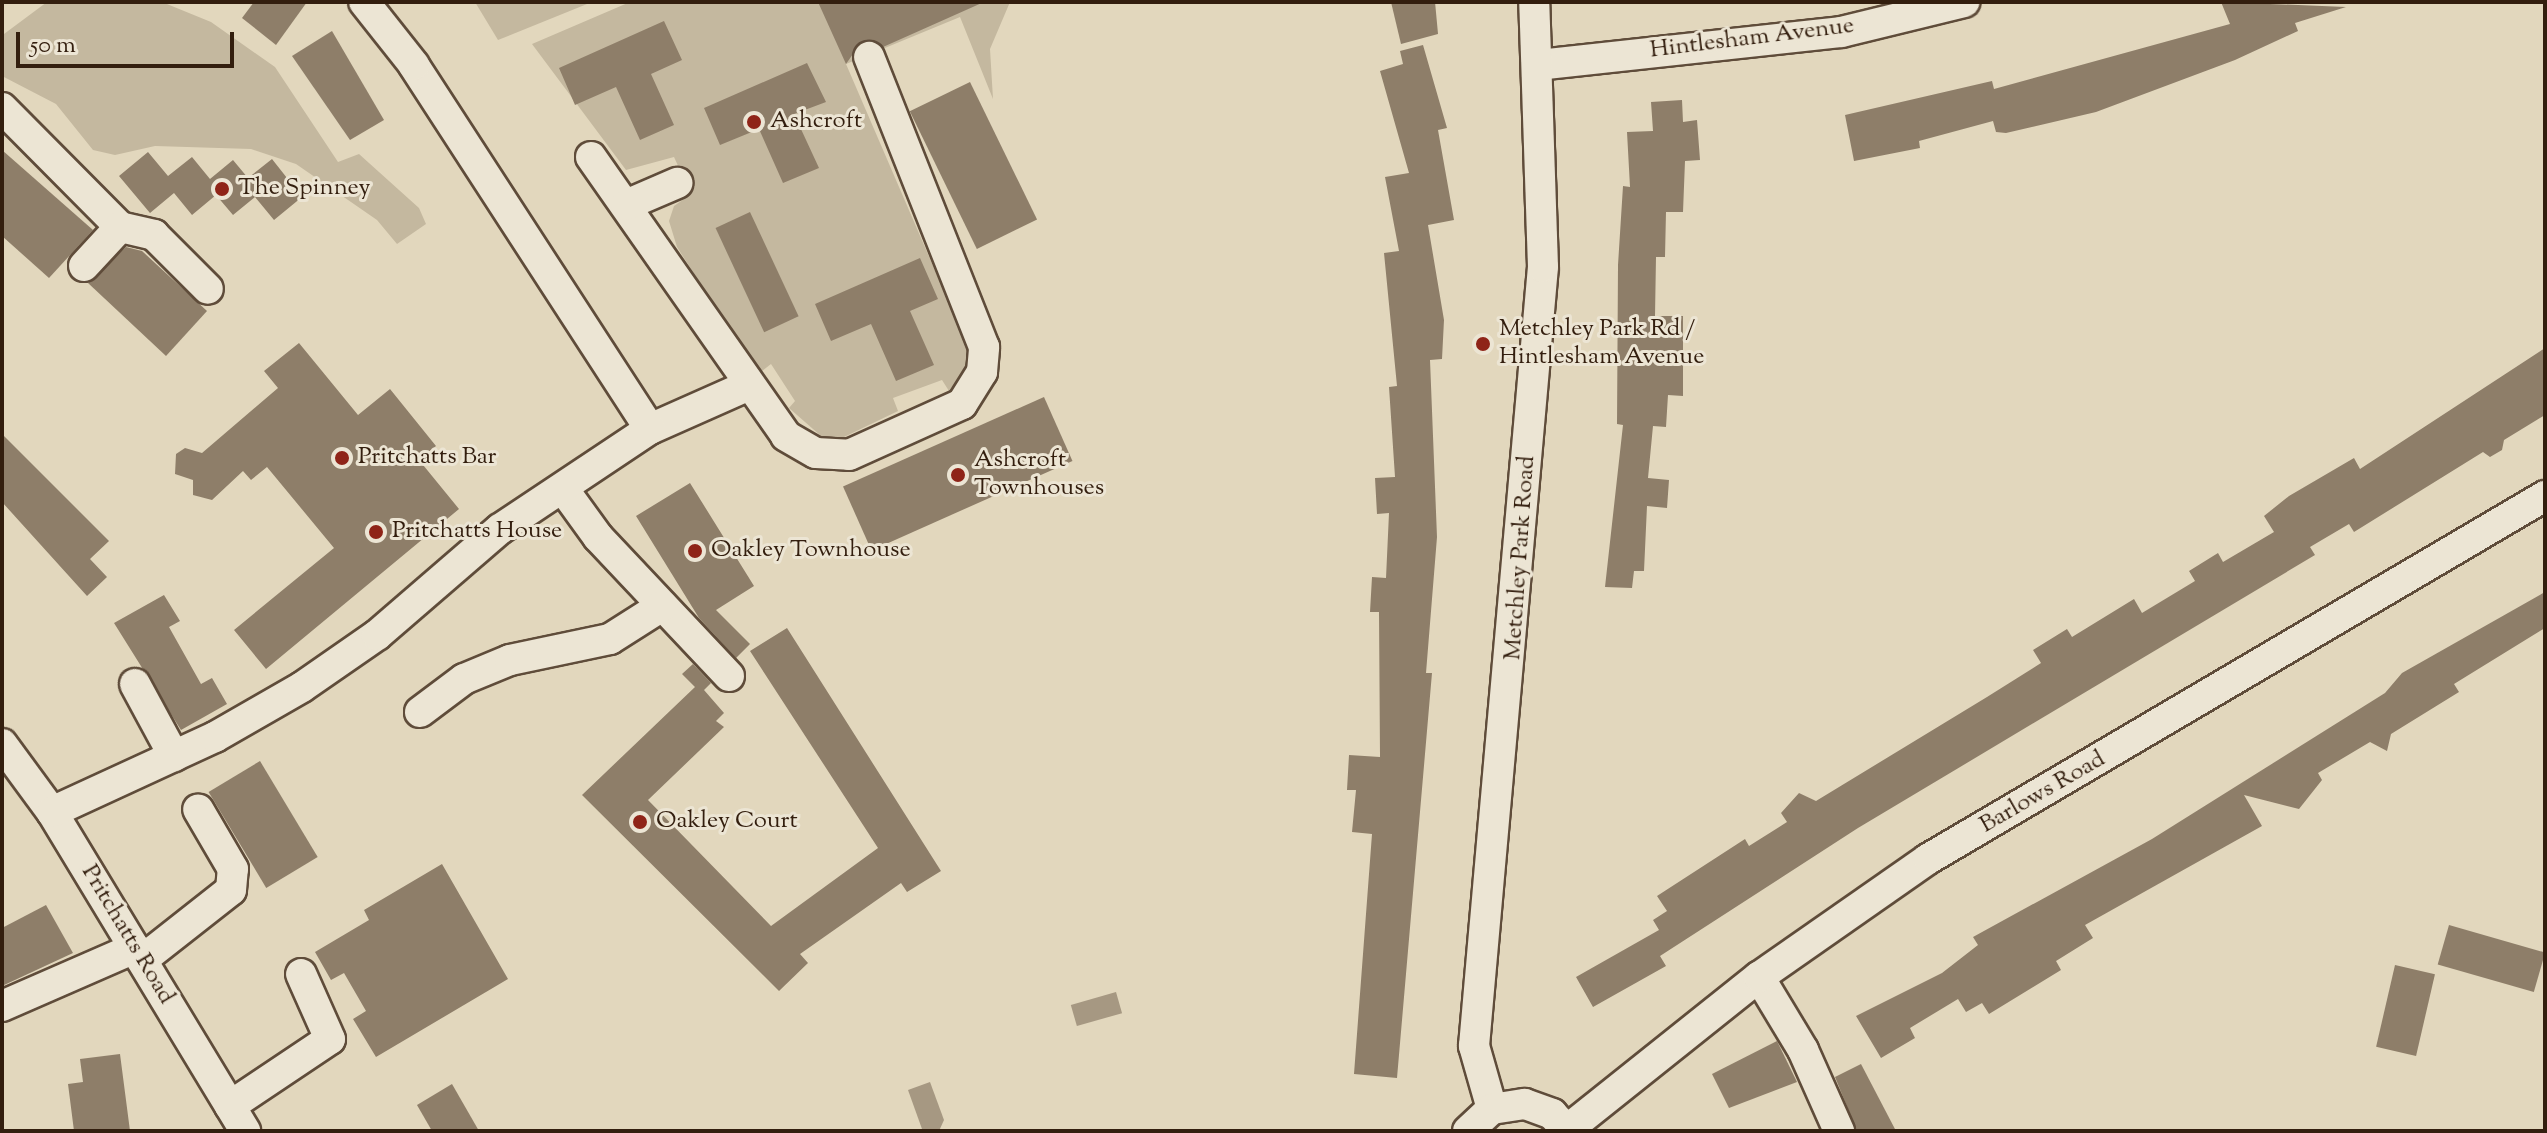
<!DOCTYPE html>
<style>
body{margin:0}
#map{position:relative;width:2547px;height:1133px;overflow:hidden;background:#e2d7bd;font-family:"Sorts Mill Goudy",serif}
div>[style]{position:absolute}
.green>*{inset:0;background:#c4b89f}
.water>*{inset:0;background:#a69882;transform-origin:0 0}
.building>*{inset:0;background:#8e7e69;transform-origin:0 0}
.roads{filter:drop-shadow(2px 0 #5f4c3a) drop-shadow(-2px 0 #5f4c3a) drop-shadow(0 2px #5f4c3a) drop-shadow(0 -2px #5f4c3a)}
.minor>*{height:30px;margin:-15px;padding:0 15px;transform-origin:15px;border-radius:15px;background:#ece5d4}
.dots>*{width:22px;height:22px;translate:-50% -50%;box-sizing:border-box;border:4px solid #ece5d4;border-radius:50%}
span{translate:-50% -50%;white-space:nowrap;text-align:center;line-height:1.15;-webkit-text-stroke:6px #ece5d4;paint-order:stroke}
.street-label{font-size:24px;color:#331e0e}
.poi-label{font-size:24px;color:#331e0e}
.left{translate:0 -50%;text-align:left}
.frame{position:absolute;inset:0;border:4px solid #331e0e;pointer-events:none}
.scale{position:absolute;left:16px;top:32px;width:218px;height:36px;box-sizing:border-box;border:4px solid #331e0e;border-top:0;padding-left:10px;font-size:24px;line-height:28px;white-space:nowrap;color:#331e0e;-webkit-text-stroke:6px #ece5d4;paint-order:stroke}
</style>
<div id="map">
<div class="green">
<div style="clip-path:polygon(47px 2px,162px 2px,211px 22px,275px 67px,338px 162px,359px 154px,419px 208px,426px 224px,397px 244px,377px 220px,296px 164px,251px 149px,155px 146px,115px 155px,93px 150px,56px 104px,2px 76px,4px 34px)"></div>
<div style="clip-path:polygon(475px 2px,592px 2px,498px 40px)"></div>
<div style="clip-path:polygon(630px 2px,1010px 2px,990px 49px,993px 99px,960px 17px,846px 64px,968px 347px,968px 365px,949px 391px,942px 380px,893px 398px,898px 411px,842px 438px,821px 436px,789px 408px,795px 401px,771px 364px,758px 374px,677px 247px,669px 221px,674px 206px,691px 194px,674px 157px,626px 170px,532px 44px)"></div>
</div>
<div class="water">
<div style="left:1116px;top:992px;width:22px;height:47px;rotate:74deg"></div>
<div style="clip-path:polygon(930px 1082px,944px 1120px,939px 1131px,922px 1129px,908px 1090px)"></div>
</div>
<div class="building">
<div style="clip-path:polygon(254px 2px,307px 2px,276px 45px,242px 18px)"></div>
<div style="clip-path:polygon(818px 2px,984px 2px,883px 47px,862px 41px,846px 64px)"></div>
<div style="clip-path:polygon(1391px 2px,1435px 2px,1438px 34px,1401px 44px)"></div>
<div style="clip-path:polygon(2221px 2px,2346px 7px,2295px 23px,2298px 31px,2235px 60px,2096px 112px,2006px 133px,1996px 132px,1993px 121px,1919px 141px,1920px 148px,1854px 161px,1845px 115px,1992px 81px,1994px 89px,2230px 24px)"></div>
<div style="clip-path:polygon(664px 21px,682px 60px,651px 74px,674px 125px,640px 140px,616px 87px,575px 105px,559px 68px)"></div>
<div style="clip-path:polygon(332px 31px,384px 120px,350px 140px,292px 56px)"></div>
<div style="clip-path:polygon(1423px 45px,1447px 128px,1438px 130px,1454px 220px,1428px 225px,1444px 320px,1442px 359px,1430px 360px,1437px 537px,1426px 673px,1432px 673px,1397px 1078px,1354px 1074px,1372px 834px,1352px 832px,1356px 790px,1347px 790px,1349px 755px,1380px 757px,1379px 612px,1370px 612px,1372px 577px,1386px 578px,1389px 513px,1377px 514px,1375px 478px,1395px 477px,1389px 387px,1397px 386px,1384px 253px,1399px 251px,1385px 177px,1409px 173px,1380px 71px,1403px 64px,1400px 51px)"></div>
<div style="clip-path:polygon(807px 63px,826px 102px,794px 114px,819px 168px,783px 183px,759px 129px,720px 145px,704px 108px)"></div>
<div style="left:970px;top:82px;width:153px;height:67px;rotate:64deg"></div>
<div style="clip-path:polygon(1682px 100px,1683px 122px,1697px 120px,1700px 160px,1685px 161px,1683px 212px,1666px 212px,1665px 257px,1656px 257px,1655px 316px,1683px 316px,1683px 396px,1668px 395px,1666px 427px,1653px 426px,1648px 478px,1669px 480px,1667px 508px,1647px 506px,1644px 571px,1634px 571px,1632px 588px,1605px 587px,1623px 425px,1617px 424px,1618px 265px,1623px 186px,1630px 187px,1627px 132px,1653px 131px,1651px 102px)"></div>
<div style="clip-path:polygon(2px 150px,93px 230px,49px 278px,2px 236px)"></div>
<div style="clip-path:polygon(148px 152px,168px 176px,192px 157px,210px 179px,233px 160px,248px 178px,272px 159px,302px 197px,274px 220px,255px 197px,233px 215px,216px 195px,192px 215px,174px 193px,150px 213px,119px 176px)"></div>
<div style="left:750px;top:212px;width:115px;height:38px;rotate:65deg"></div>
<div style="clip-path:polygon(126px 247px,142px 251px,207px 311px,166px 356px,88px 283px)"></div>
<div style="clip-path:polygon(920px 258px,938px 299px,910px 311px,934px 365px,896px 381px,871px 324px,831px 341px,815px 304px)"></div>
<div style="clip-path:polygon(299px 343px,358px 415px,390px 389px,436px 446px,419px 460px,459px 509px,266px 669px,234px 630px,334px 548px,267px 467px,251px 480px,243px 471px,212px 500px,193px 495px,193px 480px,175px 474px,176px 454px,185px 448px,202px 453px,278px 388px,264px 371px)"></div>
<div style="clip-path:polygon(2545px 348px,2545px 415px,2504px 440px,2502px 450px,2490px 457px,2483px 452px,2354px 532px,2349px 524px,2310px 547px,2315px 555px,1858px 828px,1660px 956px,1666px 966px,1593px 1007px,1576px 977px,1659px 930px,1653px 920px,1667px 911px,1657px 896px,1745px 839px,1749px 846px,1787px 822px,1781px 813px,1799px 793px,1816px 801px,1987px 697px,2041px 663px,2033px 650px,2067px 629px,2072px 637px,2134px 599px,2142px 613px,2195px 581px,2189px 571px,2218px 553px,2223px 562px,2274px 532px,2264px 516px,2289px 496px,2354px 458px,2360px 469px)"></div>
<div style="left:1044px;top:397px;width:70px;height:220px;rotate:66deg"></div>
<div style="clip-path:polygon(2px 434px,109px 541px,90px 559px,107px 577px,87px 596px,2px 502px)"></div>
<div style="clip-path:polygon(690px 483px,754px 586px,716px 610px,750px 644px,736px 658px,699px 618px,636px 516px)"></div>
<div style="clip-path:polygon(2545px 592px,2545px 628px,2454px 684px,2459px 692px,2391px 734px,2387px 751px,2370px 742px,2318px 773px,2322px 780px,2299px 809px,2244px 795px,2262px 826px,2085px 925px,2093px 938px,2056px 961px,2061px 970px,1989px 1014px,1982px 1003px,1966px 1012px,1958px 999px,1910px 1028px,1915px 1038px,1881px 1058px,1856px 1016px,1942px 973px,1978px 945px,1973px 937px,2152px 839px,2385px 693px,2402px 673px)"></div>
<div style="clip-path:polygon(164px 595px,180px 621px,169px 627px,201px 684px,212px 678px,227px 704px,181px 730px,114px 623px)"></div>
<div style="clip-path:polygon(787px 628px,941px 871px,907px 892px,901px 883px,800px 954px,808px 963px,779px 991px,582px 795px,695px 687px,682px 674px,693px 664px,711px 683px,704px 690px,724px 713px,716px 721px,724px 727px,648px 800px,771px 926px,878px 848px,750px 651px)"></div>
<div style="left:260px;top:761px;width:112px;height:60px;rotate:59deg"></div>
<div style="clip-path:polygon(442px 864px,508px 979px,376px 1057px,353px 1019px,366px 1011px,344px 973px,331px 980px,315px 952px,369px 920px,364px 910px)"></div>
<div style="clip-path:polygon(46px 905px,73px 953px,2px 986px,2px 928px)"></div>
<div style="left:2449px;top:925px;width:100px;height:41px;rotate:16deg"></div>
<div style="left:2395px;top:965px;width:41px;height:84px;rotate:13deg"></div>
<div style="clip-path:polygon(1777px 1041px,1797px 1082px,1729px 1108px,1712px 1074px)"></div>
<div style="clip-path:polygon(120px 1054px,130px 1131px,74px 1131px,68px 1084px,83px 1082px,80px 1059px)"></div>
<div style="clip-path:polygon(1861px 1064px,1896px 1131px,1857px 1131px,1835px 1077px)"></div>
<div style="clip-path:polygon(452px 1084px,479px 1131px,432px 1131px,417px 1105px)"></div>
</div>
<div class="roads">
<div class="minor">
<div style="left:1538px;top:65px;width:305px;rotate:-6.2deg"></div>
<div style="left:1841px;top:32px;width:127px;rotate:-13.7deg"></div>
<div style="left:2px;top:108px;width:168px;rotate:45.2deg"></div>
<div style="left:120px;top:227px;width:53px;rotate:132.7deg"></div>
<div style="left:591px;top:157px;width:340px;rotate:55deg"></div>
<div style="left:786px;top:436px;width:34px;rotate:30deg"></div>
<div style="left:816px;top:453px;width:33px;rotate:3deg"></div>
<div style="left:849px;top:455px;width:124px;rotate:-24.3deg"></div>
<div style="left:962px;top:404px;width:38px;rotate:-58deg"></div>
<div style="left:982px;top:372px;width:25px;rotate:-85deg"></div>
<div style="left:984px;top:347px;width:312px;rotate:-111.6deg"></div>
<div style="left:626px;top:205px;width:56px;rotate:-23.3deg"></div>
<div style="left:120px;top:227px;width:35px;rotate:13deg"></div>
<div style="left:154px;top:235px;width:76px;rotate:45deg"></div>
<div style="left:650px;top:429px;width:106px;rotate:-23.9deg"></div>
<div style="left:564px;top:490px;width:58px;rotate:54.1deg"></div>
<div style="left:598px;top:537px;width:191px;rotate:46.7deg"></div>
<div style="left:135px;top:684px;width:82px;rotate:61.6deg"></div>
<div style="left:420px;top:712px;width:55px;rotate:-36.9deg"></div>
<div style="left:464px;top:679px;width:50px;rotate:-22.4deg"></div>
<div style="left:510px;top:660px;width:102px;rotate:-11.9deg"></div>
<div style="left:610px;top:639px;width:62px;rotate:-32.4deg"></div>
<div style="left:2px;top:744px;width:84px;rotate:53.7deg"></div>
<div style="left:52px;top:812px;width:373px;rotate:58.8deg"></div>
<div style="left:52px;top:812px;width:179px;rotate:-24.7deg"></div>
<div style="left:215px;top:737px;width:100px;rotate:-29.9deg"></div>
<div style="left:302px;top:687px;width:91px;rotate:-34.7deg"></div>
<div style="left:377px;top:635px;width:162px;rotate:-40.8deg"></div>
<div style="left:500px;top:529px;width:180px;rotate:-33.7deg"></div>
<div style="left:650px;top:429px;width:434px;rotate:-123deg"></div>
<div style="left:414px;top:65px;width:80px;rotate:-128.4deg"></div>
<div style="left:142px;top:960px;width:113px;rotate:-38.2deg"></div>
<div style="left:231px;top:890px;width:21px;rotate:-85deg"></div>
<div style="left:233px;top:869px;width:69px;rotate:-120.3deg"></div>
<div style="left:1759px;top:977px;width:85px;rotate:58.9deg"></div>
<div style="left:1803px;top:1050px;width:89px;rotate:66deg"></div>
<div style="left:2px;top:1006px;width:145px;rotate:-23.6deg"></div>
<div style="left:230px;top:1106px;width:120px;rotate:-33.8deg"></div>
<div style="left:330px;top:1039px;width:71px;rotate:-114deg"></div>
<div style="left:1492px;top:1109px;width:66px;rotate:-105.9deg"></div>
<div style="left:1474px;top:1046px;width:782px;rotate:-84.94deg"></div>
<div style="left:1543px;top:267px;width:265px;rotate:-91.9deg"></div>
<div style="left:1567px;top:1130px;width:246px;rotate:-38.6deg"></div>
<div style="left:1759px;top:977px;width:206px;rotate:-34.9deg"></div>
<div style="left:1928px;top:859px;width:716px;rotate:-30.47deg"></div>
<div style="left:1468px;top:1131px;width:33px;rotate:-43deg"></div>
<div style="left:1492px;top:1109px;width:33px;rotate:-9deg"></div>
<div style="left:1525px;top:1104px;width:29px;rotate:20deg"></div>
<div style="left:1552px;top:1114px;width:23px;rotate:47deg"></div>
</div>
</div>
<div class="dots">
<div style="left:754px;top:122px;background:#8f2418"></div>
<div style="left:222px;top:189px;background:#8f2418"></div>
<div style="left:1483px;top:344px;background:#8f2418"></div>
<div style="left:342px;top:458px;background:#8f2418"></div>
<div style="left:958px;top:475px;background:#8f2418"></div>
<div style="left:376px;top:532px;background:#8f2418"></div>
<div style="left:695px;top:551px;background:#8f2418"></div>
<div style="left:640px;top:822px;background:#8f2418"></div>
</div>
<div class="street-label">
<span style="left:1752px;top:39px;rotate:-7deg">Hintlesham Avenue</span>
<span style="left:1521px;top:558px;rotate:-86deg">Metchley Park Road</span>
<span style="left:2043px;top:793px;rotate:-30deg">Barlows Road</span>
<span style="left:127px;top:935px;rotate:59deg">Pritchatts Road</span>
</div>
<div class="poi-label">
<span class="left" style="left:770px;top:122px">Ashcroft</span>
<span class="left" style="left:238px;top:189px">The Spinney</span>
<span class="left" style="left:1499px;top:344px">Metchley Park Rd /<br>Hintlesham Avenue</span>
<span class="left" style="left:358px;top:458px">Pritchatts Bar</span>
<span class="left" style="left:974px;top:475px">Ashcroft<br>Townhouses</span>
<span class="left" style="left:392px;top:532px">Pritchatts House</span>
<span class="left" style="left:711px;top:551px">Oakley Townhouse</span>
<span class="left" style="left:656px;top:822px">Oakley Court</span>
</div>
<div class="frame"></div>
<div class="scale">50 m</div>
</div>
